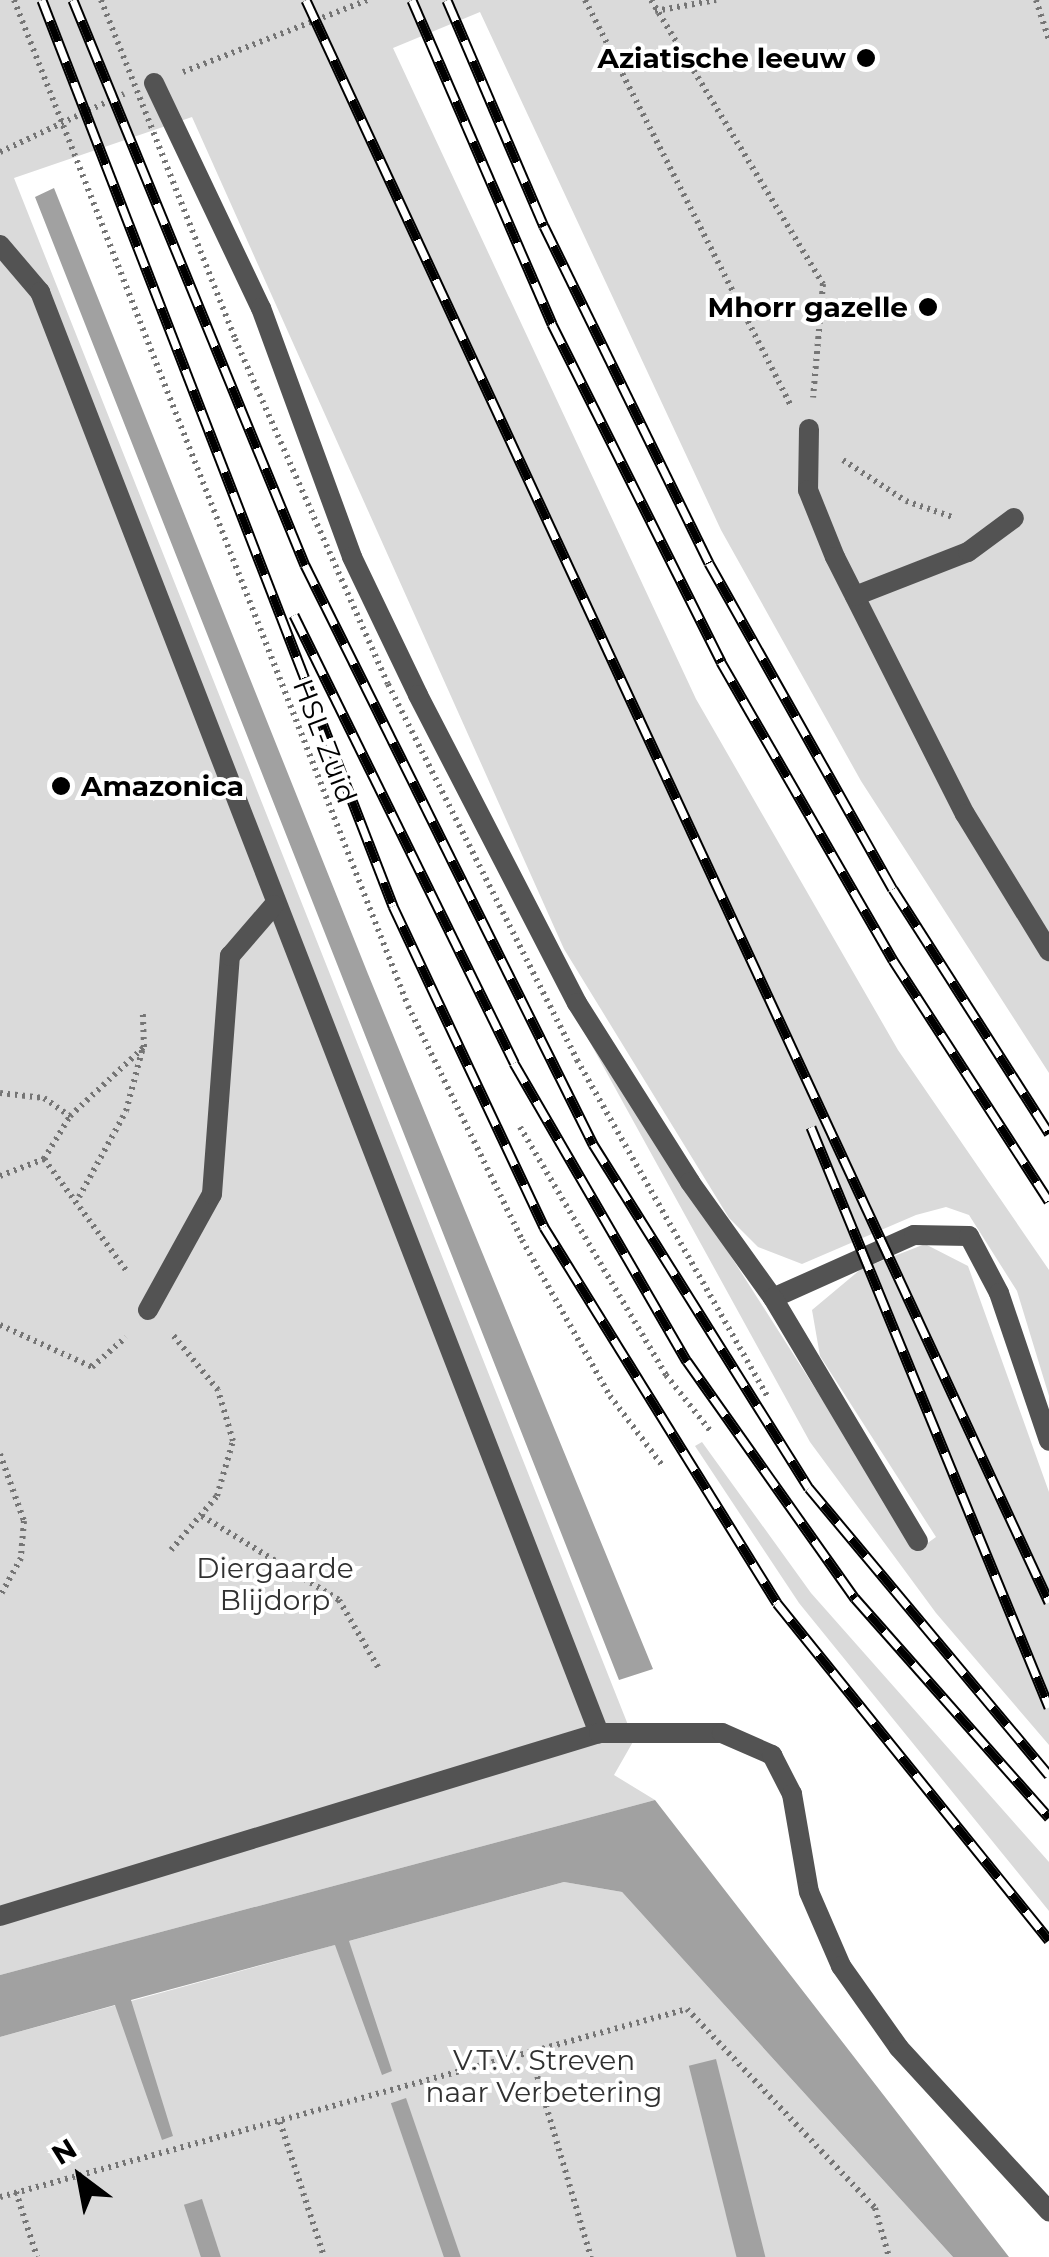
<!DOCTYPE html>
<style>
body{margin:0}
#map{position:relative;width:1049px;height:2257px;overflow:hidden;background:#fff;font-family:Montserrat,sans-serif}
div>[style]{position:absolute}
.green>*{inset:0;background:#dadada}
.water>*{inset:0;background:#a1a1a1;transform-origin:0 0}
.path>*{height:6px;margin-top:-3px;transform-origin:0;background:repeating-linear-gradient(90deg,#757575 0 2.5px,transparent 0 7.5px)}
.lane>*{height:20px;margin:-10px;padding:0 10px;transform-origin:10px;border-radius:10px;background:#535353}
.rail>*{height:11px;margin-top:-5.5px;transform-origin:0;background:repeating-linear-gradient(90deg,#fff 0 22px,#000 0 44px);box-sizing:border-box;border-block:2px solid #000}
.path-bridge>*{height:6px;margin-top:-3px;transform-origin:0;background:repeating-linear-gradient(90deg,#757575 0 2.5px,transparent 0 7.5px)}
.dots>*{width:28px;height:28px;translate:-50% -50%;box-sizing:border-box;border:5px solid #fff;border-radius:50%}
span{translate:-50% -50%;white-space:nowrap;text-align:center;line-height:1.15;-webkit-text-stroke:8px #fff;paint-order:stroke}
.poi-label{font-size:28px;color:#000;font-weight:700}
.right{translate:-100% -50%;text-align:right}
.left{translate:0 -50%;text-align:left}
.street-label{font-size:28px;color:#000}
.park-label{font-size:28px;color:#313131}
.north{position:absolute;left:30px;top:2127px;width:100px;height:100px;-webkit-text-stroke:8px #fff;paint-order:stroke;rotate:328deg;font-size:28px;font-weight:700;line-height:40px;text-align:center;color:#000}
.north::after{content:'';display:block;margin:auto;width:35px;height:45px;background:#000;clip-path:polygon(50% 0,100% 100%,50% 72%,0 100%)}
</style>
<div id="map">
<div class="green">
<div style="clip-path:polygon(0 0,1049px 0,1049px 1073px,861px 781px,721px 530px,480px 12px,393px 48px,696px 699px,898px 1050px,1049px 1270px,1049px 1396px,1017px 1291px,969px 1215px,946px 1207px,916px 1215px,802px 1264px,758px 1247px,729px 1218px,564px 949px,192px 117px,14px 178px,634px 1740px,614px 1775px,655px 1800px,0 1975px)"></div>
<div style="clip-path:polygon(560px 988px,918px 1550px,936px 1537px,820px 1356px,812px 1310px,861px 1269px,925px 1244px,968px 1266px,1049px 1492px,1049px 1745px,936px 1613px,810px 1442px)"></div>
<div style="clip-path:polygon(702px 1442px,811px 1593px,1049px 1862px,1049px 1911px,799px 1603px,695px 1446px)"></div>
<div style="clip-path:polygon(564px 1882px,622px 1892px,953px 2257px,0 2257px,0 2037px)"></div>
</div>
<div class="water">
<div style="clip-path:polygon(54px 188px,368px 974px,653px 1669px,619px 1680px,35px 197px)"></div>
<div style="clip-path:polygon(655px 1800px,1009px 2257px,953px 2257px,622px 1892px,564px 1882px,349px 1941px,392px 2071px,382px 2075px,335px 1945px,131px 2000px,173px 2136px,162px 2140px,115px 2005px,0 2037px,0 1975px)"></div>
<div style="left:716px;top:2059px;width:204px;height:28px;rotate:76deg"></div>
<div style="left:406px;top:2098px;width:168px;height:16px;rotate:71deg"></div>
<div style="left:202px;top:2199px;width:61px;height:19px;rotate:72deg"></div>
</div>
<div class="path">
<div style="left:585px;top:0;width:453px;rotate:63.1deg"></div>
<div style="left:651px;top:0;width:332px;rotate:58.8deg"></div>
<div style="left:823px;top:284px;width:114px;rotate:95deg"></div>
<div style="left:1036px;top:0;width:42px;rotate:72deg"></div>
<div style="left:655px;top:11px;width:62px;rotate:-10.2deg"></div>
<div style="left:183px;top:72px;width:199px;rotate:-21.3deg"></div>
<div style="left:0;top:152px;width:137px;rotate:-25.1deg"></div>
<div style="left:843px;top:460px;width:75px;rotate:33.1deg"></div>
<div style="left:906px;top:501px;width:52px;rotate:19.1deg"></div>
<div style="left:0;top:1093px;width:44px;rotate:6.5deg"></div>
<div style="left:44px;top:1098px;width:32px;rotate:35deg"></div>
<div style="left:70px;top:1116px;width:101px;rotate:-43deg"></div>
<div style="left:144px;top:1047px;width:34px;rotate:-92deg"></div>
<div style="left:520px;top:1127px;width:288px;rotate:59.5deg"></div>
<div style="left:666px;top:1375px;width:74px;rotate:51.6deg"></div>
<div style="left:44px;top:1159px;width:50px;rotate:-58.8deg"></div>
<div style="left:0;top:1176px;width:47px;rotate:-21.1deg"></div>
<div style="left:44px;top:1159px;width:142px;rotate:53.6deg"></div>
<div style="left:79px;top:1197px;width:98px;rotate:-61.3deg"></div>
<div style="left:126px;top:1111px;width:66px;rotate:-75.1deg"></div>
<div style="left:0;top:1325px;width:101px;rotate:24.5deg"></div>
<div style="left:92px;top:1367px;width:45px;rotate:-41.4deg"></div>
<div style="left:0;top:1454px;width:71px;rotate:70.3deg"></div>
<div style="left:24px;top:1521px;width:37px;rotate:95deg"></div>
<div style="left:21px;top:1558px;width:43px;rotate:118.9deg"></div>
<div style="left:202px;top:1516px;width:161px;rotate:31.5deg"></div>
<div style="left:339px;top:1600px;width:78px;rotate:59.8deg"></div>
<div style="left:171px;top:1550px;width:71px;rotate:-49.6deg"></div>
<div style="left:217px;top:1496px;width:57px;rotate:-73.8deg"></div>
<div style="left:233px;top:1441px;width:53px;rotate:-106.4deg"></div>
<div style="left:218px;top:1390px;width:71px;rotate:-129.3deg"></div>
<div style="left:531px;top:2055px;width:211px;rotate:73.5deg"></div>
<div style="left:280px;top:2122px;width:142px;rotate:71.9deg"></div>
<div style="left:16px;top:2192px;width:68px;rotate:72.1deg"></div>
<div style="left:0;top:2197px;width:712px;rotate:-15.3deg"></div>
<div style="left:687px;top:2009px;width:274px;rotate:46.6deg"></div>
<div style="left:875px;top:2208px;width:51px;rotate:74.1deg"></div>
</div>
<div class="lane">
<div style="left:154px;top:83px;width:249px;rotate:64.6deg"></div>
<div style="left:261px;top:308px;width:265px;rotate:69.9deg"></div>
<div style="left:352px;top:557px;width:153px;rotate:64.4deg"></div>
<div style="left:418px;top:695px;width:347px;rotate:62.7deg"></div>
<div style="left:577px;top:1003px;width:212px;rotate:57.7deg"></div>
<div style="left:690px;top:1182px;width:143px;rotate:54.4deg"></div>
<div style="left:773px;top:1298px;width:154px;rotate:-24.1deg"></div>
<div style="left:914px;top:1235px;width:55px;rotate:1deg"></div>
<div style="left:969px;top:1236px;width:64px;rotate:62.2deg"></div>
<div style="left:999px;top:1293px;width:156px;rotate:71.3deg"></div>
<div style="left:0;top:245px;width:62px;rotate:49.6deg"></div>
<div style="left:40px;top:292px;width:1546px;rotate:68.8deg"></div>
<div style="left:809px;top:429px;width:61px;rotate:90.9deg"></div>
<div style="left:808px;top:490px;width:72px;rotate:68.1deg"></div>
<div style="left:835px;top:557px;width:288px;rotate:63.2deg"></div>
<div style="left:965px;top:814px;width:161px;rotate:58.5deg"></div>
<div style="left:855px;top:596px;width:121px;rotate:-21.3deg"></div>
<div style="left:968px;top:552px;width:57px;rotate:-36.5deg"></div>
<div style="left:773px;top:1298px;width:283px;rotate:59.2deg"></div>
<div style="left:148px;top:1310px;width:132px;rotate:-61.1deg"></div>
<div style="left:212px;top:1194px;width:239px;rotate:-85.7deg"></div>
<div style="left:230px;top:956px;width:67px;rotate:-49.2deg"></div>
<div style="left:0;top:1916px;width:626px;rotate:-16.99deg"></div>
<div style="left:599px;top:1733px;width:123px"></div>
<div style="left:722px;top:1733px;width:55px;rotate:23.7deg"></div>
<div style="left:772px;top:1755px;width:44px;rotate:62.9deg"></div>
<div style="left:792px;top:1794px;width:99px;rotate:80.2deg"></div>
<div style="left:809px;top:1892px;width:81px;rotate:66.6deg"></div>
<div style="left:841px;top:1966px;width:100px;rotate:54.7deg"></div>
<div style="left:899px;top:2048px;width:222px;rotate:47.4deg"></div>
</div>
<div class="rail">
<div style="left:42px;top:0;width:972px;rotate:68.82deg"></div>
<div style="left:393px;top:906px;width:355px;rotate:64.8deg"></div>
<div style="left:544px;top:1227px;width:442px;rotate:58.2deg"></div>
<div style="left:777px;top:1603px;width:433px;rotate:51.1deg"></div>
<div style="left:73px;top:0;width:611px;rotate:67.68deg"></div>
<div style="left:305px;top:565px;width:647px;rotate:63.55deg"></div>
<div style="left:593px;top:1144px;width:406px;rotate:57.9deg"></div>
<div style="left:809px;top:1488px;width:374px;rotate:50.1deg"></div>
<div style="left:306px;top:0;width:1766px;rotate:65.12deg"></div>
<div style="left:412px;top:0;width:353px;rotate:66.6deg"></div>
<div style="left:552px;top:324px;width:378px;rotate:63.4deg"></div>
<div style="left:721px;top:662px;width:344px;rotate:60deg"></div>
<div style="left:893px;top:960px;width:287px;rotate:57.1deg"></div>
<div style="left:447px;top:0;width:246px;rotate:66.8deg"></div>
<div style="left:544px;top:226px;width:375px;rotate:63.9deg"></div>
<div style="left:709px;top:563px;width:374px;rotate:60.6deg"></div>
<div style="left:893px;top:889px;width:290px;rotate:57.4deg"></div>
<div style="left:294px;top:615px;width:499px;rotate:63.8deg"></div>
<div style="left:514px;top:1063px;width:345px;rotate:59.9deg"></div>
<div style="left:687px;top:1361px;width:291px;rotate:54.7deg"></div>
<div style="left:855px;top:1598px;width:293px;rotate:48.5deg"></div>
<div style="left:811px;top:1127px;width:627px;rotate:67.69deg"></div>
</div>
<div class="path-bridge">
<div style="left:14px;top:0;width:1080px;rotate:68.61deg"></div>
<div style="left:408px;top:1006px;width:260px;rotate:64deg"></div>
<div style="left:522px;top:1240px;width:179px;rotate:60.6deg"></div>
<div style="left:610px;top:1396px;width:86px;rotate:53deg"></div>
<div style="left:101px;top:0;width:365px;rotate:68.4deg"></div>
<div style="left:235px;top:339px;width:377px;rotate:66.1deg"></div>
<div style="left:388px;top:684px;width:421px;rotate:63.3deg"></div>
<div style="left:577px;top:1060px;width:387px;rotate:60.5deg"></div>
</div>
<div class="dots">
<div style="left:866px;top:58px;background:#000"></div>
<div style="left:928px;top:307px;background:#000"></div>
<div style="left:61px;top:786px;background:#000"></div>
</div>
<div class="poi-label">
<span class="right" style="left:846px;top:58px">Aziatische leeuw</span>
<span class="right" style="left:908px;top:307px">Mhorr gazelle</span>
<span class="left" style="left:81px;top:786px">Amazonica</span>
</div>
<div class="street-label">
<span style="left:325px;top:741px;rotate:69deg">HSL-Zuid</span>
</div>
<div class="park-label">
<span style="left:275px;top:1584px">Diergaarde<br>Blijdorp</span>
<span style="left:544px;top:2076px">V.T.V. Streven<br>naar Verbetering</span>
</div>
<div class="north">N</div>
</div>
